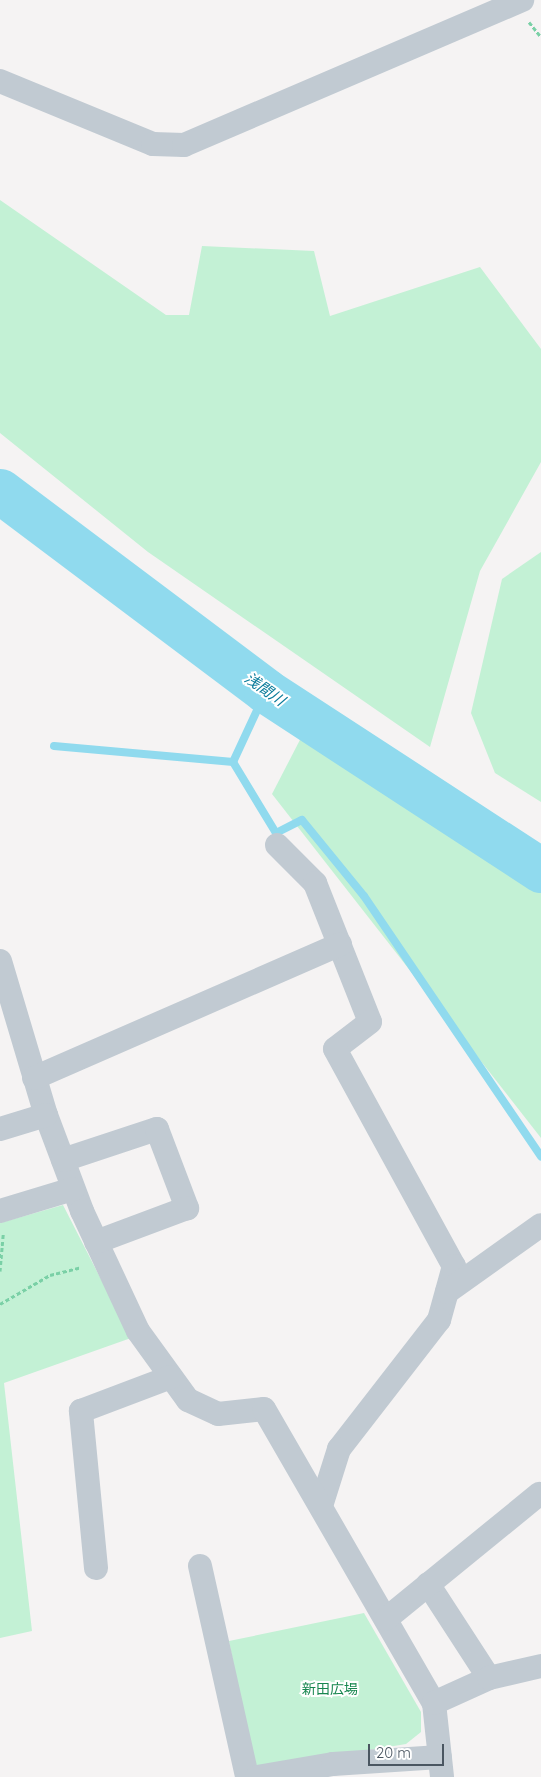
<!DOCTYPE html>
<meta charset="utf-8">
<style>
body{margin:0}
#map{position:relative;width:541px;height:1777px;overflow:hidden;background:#f5f3f3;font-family:Quicksand,"Noto Sans JP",sans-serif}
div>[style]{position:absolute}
.green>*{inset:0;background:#c3f1d5}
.stream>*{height:8px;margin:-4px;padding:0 4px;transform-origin:4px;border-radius:4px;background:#90daee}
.river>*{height:45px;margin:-22.5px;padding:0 22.5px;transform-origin:22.5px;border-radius:22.5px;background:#90daee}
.path>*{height:3px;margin-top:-1.5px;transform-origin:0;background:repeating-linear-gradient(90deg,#7ad0a6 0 4px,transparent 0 6.5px)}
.street>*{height:24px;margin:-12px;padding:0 12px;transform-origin:12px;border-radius:12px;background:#c1cad2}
span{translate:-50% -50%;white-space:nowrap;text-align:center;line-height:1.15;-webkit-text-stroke:4px #fff;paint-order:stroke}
.park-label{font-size:14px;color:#17864f}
.water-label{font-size:15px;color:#0c7c9b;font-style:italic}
.scale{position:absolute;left:368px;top:1744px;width:76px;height:22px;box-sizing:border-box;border:2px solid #4a5661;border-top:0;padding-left:6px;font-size:15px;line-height:18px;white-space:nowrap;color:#4a5661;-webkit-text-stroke:4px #fff;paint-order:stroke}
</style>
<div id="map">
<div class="green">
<div style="clip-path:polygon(0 200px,166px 315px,189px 315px,202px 246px,314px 251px,330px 316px,480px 267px,541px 349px,541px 462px,480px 571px,430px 747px,148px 552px,0 433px)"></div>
<div style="clip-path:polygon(541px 552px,541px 802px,495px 773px,471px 713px,502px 579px)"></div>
<div style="clip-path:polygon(303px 734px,541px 884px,541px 1138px,272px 794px)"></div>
<div style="clip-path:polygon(63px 1205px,131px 1338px,4px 1383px,32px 1631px,0 1638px,0 1223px)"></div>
<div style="clip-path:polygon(364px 1613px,421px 1712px,421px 1732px,406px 1744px,254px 1769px,229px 1641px)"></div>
</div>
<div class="stream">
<div style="left:266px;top:691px;width:78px;rotate:114.9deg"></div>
<div style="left:233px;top:762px;width:83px;rotate:58.8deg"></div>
<div style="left:276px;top:833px;width:29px;rotate:-27deg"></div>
<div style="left:302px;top:820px;width:98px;rotate:50.8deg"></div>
<div style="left:364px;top:896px;width:315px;rotate:55.8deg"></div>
<div style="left:54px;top:746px;width:180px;rotate:5.1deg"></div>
</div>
<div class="river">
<div style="left:0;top:491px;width:333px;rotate:36.9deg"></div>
<div style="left:266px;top:691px;width:328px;rotate:33.1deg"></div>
</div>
<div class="path">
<div style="left:529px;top:22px;width:19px;rotate:51deg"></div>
<div style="left:0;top:1271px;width:37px;rotate:-85deg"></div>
<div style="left:0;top:1304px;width:58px;rotate:-30.1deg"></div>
<div style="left:50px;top:1275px;width:32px;rotate:-14deg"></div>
</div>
<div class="street">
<div style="left:0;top:81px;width:165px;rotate:22.4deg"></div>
<div style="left:153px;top:144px;width:31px;rotate:2deg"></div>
<div style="left:184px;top:145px;width:368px;rotate:-23.2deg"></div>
<div style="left:277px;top:845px;width:54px;rotate:45deg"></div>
<div style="left:315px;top:883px;width:149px;rotate:68.4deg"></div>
<div style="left:370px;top:1022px;width:44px;rotate:142.4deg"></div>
<div style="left:335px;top:1049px;width:247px;rotate:61.3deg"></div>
<div style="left:454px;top:1266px;width:56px;rotate:105.5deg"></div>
<div style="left:439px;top:1320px;width:163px;rotate:127.8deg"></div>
<div style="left:339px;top:1449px;width:60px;rotate:107.5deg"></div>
<div style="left:0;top:961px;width:161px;rotate:73.4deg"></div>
<div style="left:46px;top:1115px;width:103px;rotate:69.4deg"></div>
<div style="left:82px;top:1211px;width:132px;rotate:65deg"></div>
<div style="left:138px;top:1331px;width:85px;rotate:54.1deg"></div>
<div style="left:188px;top:1400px;width:33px;rotate:25deg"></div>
<div style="left:218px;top:1414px;width:46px;rotate:-6.2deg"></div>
<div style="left:264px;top:1409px;width:340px;rotate:60deg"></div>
<div style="left:434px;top:1703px;width:74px;rotate:83.8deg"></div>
<div style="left:34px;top:1078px;width:334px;rotate:-23.6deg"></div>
<div style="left:0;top:1129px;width:48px;rotate:-16.9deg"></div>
<div style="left:63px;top:1160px;width:99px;rotate:-18.3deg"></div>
<div style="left:157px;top:1129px;width:85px;rotate:69.2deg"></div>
<div style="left:187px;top:1208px;width:97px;rotate:159.5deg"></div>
<div style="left:0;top:1211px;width:76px;rotate:-16.8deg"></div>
<div style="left:447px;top:1292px;width:115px;rotate:-35.5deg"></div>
<div style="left:200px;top:1566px;width:216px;rotate:77.4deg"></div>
<div style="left:96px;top:1568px;width:158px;rotate:-95.5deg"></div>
<div style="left:81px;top:1411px;width:96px;rotate:-20.7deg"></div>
<div style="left:428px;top:1584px;width:112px;rotate:57deg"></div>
<div style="left:386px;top:1619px;width:198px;rotate:-39.2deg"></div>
<div style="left:434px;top:1703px;width:60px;rotate:-24.4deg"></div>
<div style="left:489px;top:1678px;width:53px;rotate:-13deg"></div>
<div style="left:257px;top:1777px;width:77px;rotate:-9.7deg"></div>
<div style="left:333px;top:1764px;width:107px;rotate:-3.7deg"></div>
</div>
<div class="park-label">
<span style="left:330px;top:1689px">新田広場</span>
</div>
<div class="water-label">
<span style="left:265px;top:689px;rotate:35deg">浅間川</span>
</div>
<div class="scale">20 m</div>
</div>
